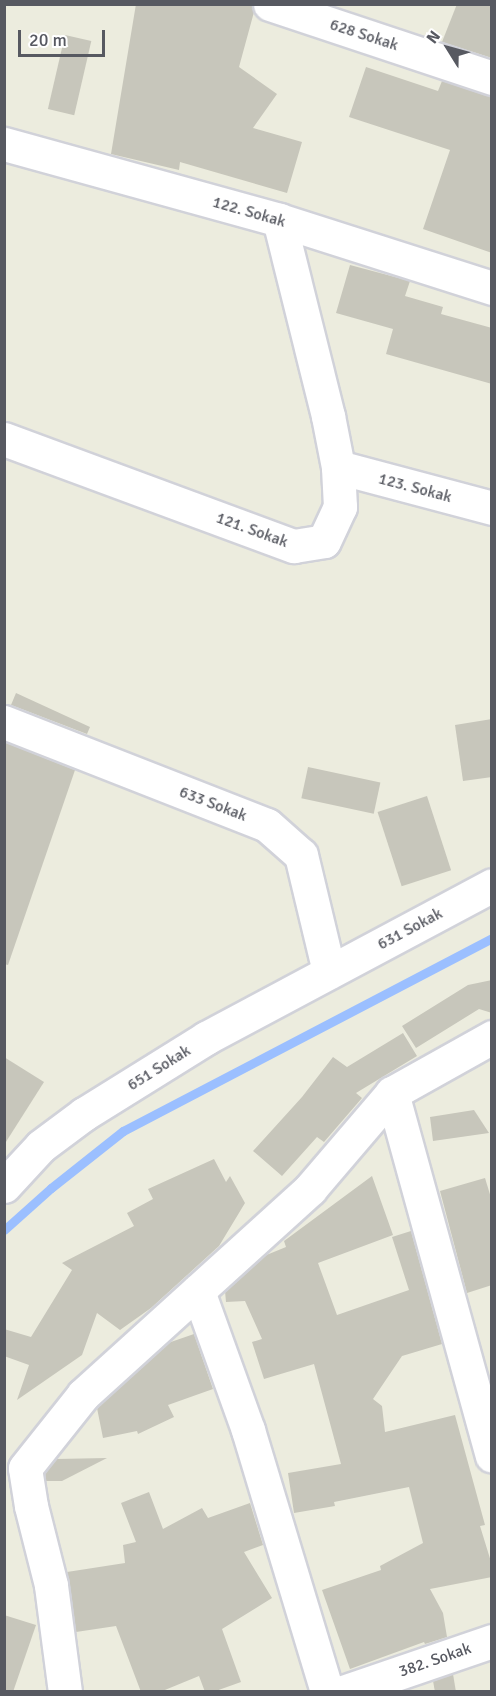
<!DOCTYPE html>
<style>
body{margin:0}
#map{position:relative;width:496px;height:1696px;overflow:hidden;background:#ececde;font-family:Signika,sans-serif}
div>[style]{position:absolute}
.stream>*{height:9px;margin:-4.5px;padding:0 4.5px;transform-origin:4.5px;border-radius:4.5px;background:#9bbfff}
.building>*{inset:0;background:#c7c6bb;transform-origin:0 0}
.roads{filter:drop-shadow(2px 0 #d1d2d9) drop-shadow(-2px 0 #d1d2d9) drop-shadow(0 2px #d1d2d9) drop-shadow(0 -2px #d1d2d9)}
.minor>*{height:33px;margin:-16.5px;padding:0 16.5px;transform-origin:16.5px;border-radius:16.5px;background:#fff}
span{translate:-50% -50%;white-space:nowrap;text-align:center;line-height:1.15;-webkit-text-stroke:6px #fff;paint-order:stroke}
.street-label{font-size:16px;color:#575961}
.frame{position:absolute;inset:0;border:6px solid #575961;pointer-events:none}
.north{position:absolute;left:418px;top:18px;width:60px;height:60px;-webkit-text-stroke:4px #fff;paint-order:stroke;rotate:307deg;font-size:16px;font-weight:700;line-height:24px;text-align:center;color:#575961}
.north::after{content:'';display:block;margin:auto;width:21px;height:27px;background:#575961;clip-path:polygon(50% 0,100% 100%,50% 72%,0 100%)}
.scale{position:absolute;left:18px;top:30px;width:87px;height:27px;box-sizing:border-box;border:3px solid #575961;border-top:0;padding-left:8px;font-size:18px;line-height:21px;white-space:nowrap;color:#575961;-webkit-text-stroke:4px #fff;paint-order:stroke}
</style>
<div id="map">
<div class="stream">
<div style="left:4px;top:1230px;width:63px;rotate:-41.8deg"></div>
<div style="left:51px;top:1188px;width:92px;rotate:-38.4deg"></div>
<div style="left:123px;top:1131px;width:416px;rotate:-27.6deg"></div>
</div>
<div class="building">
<div style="clip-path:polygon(136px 4px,252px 4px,254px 12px,239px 67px,277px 94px,253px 128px,302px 142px,287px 193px,180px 162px,179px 170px,111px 154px)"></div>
<div style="clip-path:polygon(457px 4px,492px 4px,492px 58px,442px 42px)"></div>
<div style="left:65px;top:35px;width:27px;height:76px;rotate:13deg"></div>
<div style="clip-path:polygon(366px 67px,438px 91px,442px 81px,492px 96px,492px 253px,423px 229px,450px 150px,349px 117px)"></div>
<div style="clip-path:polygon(350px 265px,410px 281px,405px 296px,443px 307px,441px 314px,492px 328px,492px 384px,386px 354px,393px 329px,336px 313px)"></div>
<div style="clip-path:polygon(16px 693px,90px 727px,87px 734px,11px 705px)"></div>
<div style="clip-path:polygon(492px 719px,492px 777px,463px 781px,455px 725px)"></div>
<div style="clip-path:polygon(4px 742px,75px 770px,8px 965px,4px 964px)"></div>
<div style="left:308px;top:767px;width:74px;height:32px;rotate:12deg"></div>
<div style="left:427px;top:796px;width:78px;height:52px;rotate:72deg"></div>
<div style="clip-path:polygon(492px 980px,492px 1013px,479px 1009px,416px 1048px,402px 1026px,468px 985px)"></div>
<div style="clip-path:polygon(403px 1033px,417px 1056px,356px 1093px,362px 1098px,324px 1142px,317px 1137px,282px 1176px,253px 1151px,302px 1097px,333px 1057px,347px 1067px)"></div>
<div style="clip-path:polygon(4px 1057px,44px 1082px,4px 1145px)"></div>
<div style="clip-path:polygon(474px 1110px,489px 1133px,433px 1141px,430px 1117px)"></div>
<div style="clip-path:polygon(214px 1159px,226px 1182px,230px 1176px,245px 1203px,219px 1246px,151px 1308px,120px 1330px,97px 1313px,82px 1355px,17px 1400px,29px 1365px,4px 1356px,4px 1329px,31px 1337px,72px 1270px,62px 1263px,134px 1226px,127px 1213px,153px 1199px,148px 1189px)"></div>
<div style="clip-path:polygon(372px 1176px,393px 1235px,318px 1263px,337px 1315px,409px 1290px,392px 1237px,411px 1231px,442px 1344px,402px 1356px,373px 1399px,382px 1406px,385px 1432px,455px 1415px,485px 1525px,480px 1526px,492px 1565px,492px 1577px,430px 1589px,443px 1613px,447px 1637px,425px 1644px,424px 1642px,350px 1669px,322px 1590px,381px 1570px,380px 1566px,423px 1543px,409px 1487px,334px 1502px,335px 1506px,294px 1513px,288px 1473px,341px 1464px,314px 1364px,264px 1379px,252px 1342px,262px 1339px,245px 1301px,226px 1302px,225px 1291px,264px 1256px,286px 1247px,284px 1241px)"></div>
<div style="clip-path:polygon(485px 1178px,492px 1201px,492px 1285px,467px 1293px,440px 1191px)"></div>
<div style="clip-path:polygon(194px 1334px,213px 1389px,168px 1405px,174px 1417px,138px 1434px,137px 1431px,103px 1438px,97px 1408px,168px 1343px)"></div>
<div style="clip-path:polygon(107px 1458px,62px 1481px,46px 1481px,45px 1473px,56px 1459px)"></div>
<div style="clip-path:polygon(149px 1492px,163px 1529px,202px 1508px,208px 1518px,250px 1503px,263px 1545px,244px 1552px,272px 1598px,222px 1629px,241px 1682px,213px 1692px,205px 1692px,199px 1676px,160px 1692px,141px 1692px,116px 1626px,76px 1632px,67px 1572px,125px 1563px,123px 1545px,136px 1542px,121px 1503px)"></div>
<div style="clip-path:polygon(4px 1615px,36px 1625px,13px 1692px,4px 1692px)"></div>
<div style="clip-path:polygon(453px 1674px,456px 1692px,435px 1692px,433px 1681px)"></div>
</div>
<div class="roads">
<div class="minor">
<div style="left:270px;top:4px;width:234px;rotate:18.4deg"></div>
<div style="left:4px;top:144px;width:285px;rotate:15.4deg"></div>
<div style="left:279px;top:220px;width:224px;rotate:17.7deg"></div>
<div style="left:4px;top:439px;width:309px;rotate:20.3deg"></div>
<div style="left:294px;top:546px;width:30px;rotate:-9deg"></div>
<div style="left:324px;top:541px;width:38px;rotate:-65deg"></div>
<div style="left:340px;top:507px;width:40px;rotate:-92.9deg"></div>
<div style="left:338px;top:467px;width:52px;rotate:-101.1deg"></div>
<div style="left:328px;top:416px;width:202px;rotate:-104deg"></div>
<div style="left:338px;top:467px;width:159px;rotate:14.9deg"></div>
<div style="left:4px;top:722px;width:282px;rotate:21.4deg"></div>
<div style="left:267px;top:825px;width:45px;rotate:41.4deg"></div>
<div style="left:301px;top:855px;width:120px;rotate:76.5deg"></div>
<div style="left:392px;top:1093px;width:376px;rotate:74.6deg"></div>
<div style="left:4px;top:1186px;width:54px;rotate:-47.2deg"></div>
<div style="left:41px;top:1146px;width:54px;rotate:-36.7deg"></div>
<div style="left:84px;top:1114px;width:144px;rotate:-31.9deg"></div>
<div style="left:206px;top:1038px;width:324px;rotate:-28.1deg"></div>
<div style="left:198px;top:1291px;width:148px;rotate:70.2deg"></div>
<div style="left:248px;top:1430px;width:274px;rotate:73.2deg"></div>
<div style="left:65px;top:1692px;width:108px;rotate:-97.5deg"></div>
<div style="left:51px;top:1585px;width:81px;rotate:-104.2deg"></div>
<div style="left:31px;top:1506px;width:38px;rotate:-99deg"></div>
<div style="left:25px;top:1468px;width:93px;rotate:-51.5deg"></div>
<div style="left:83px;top:1395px;width:307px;rotate:-42.2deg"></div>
<div style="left:310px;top:1189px;width:126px;rotate:-49.5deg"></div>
<div style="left:392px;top:1093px;width:115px;rotate:-29.2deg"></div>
<div style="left:343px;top:1692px;width:157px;rotate:-18.9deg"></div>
</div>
</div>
<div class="street-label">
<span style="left:364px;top:35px;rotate:18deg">628 Sokak</span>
<span style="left:249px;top:212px;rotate:16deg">122. Sokak</span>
<span style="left:415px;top:488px;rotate:15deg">123. Sokak</span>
<span style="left:252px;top:530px;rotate:20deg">121. Sokak</span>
<span style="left:213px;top:804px;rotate:21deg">633 Sokak</span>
<span style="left:410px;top:929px;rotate:-28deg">631 Sokak</span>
<span style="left:159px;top:1068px;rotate:-32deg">651 Sokak</span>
<span style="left:435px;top:1660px;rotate:-19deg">382. Sokak</span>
</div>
<div class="frame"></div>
<div class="north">N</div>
<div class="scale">20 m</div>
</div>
